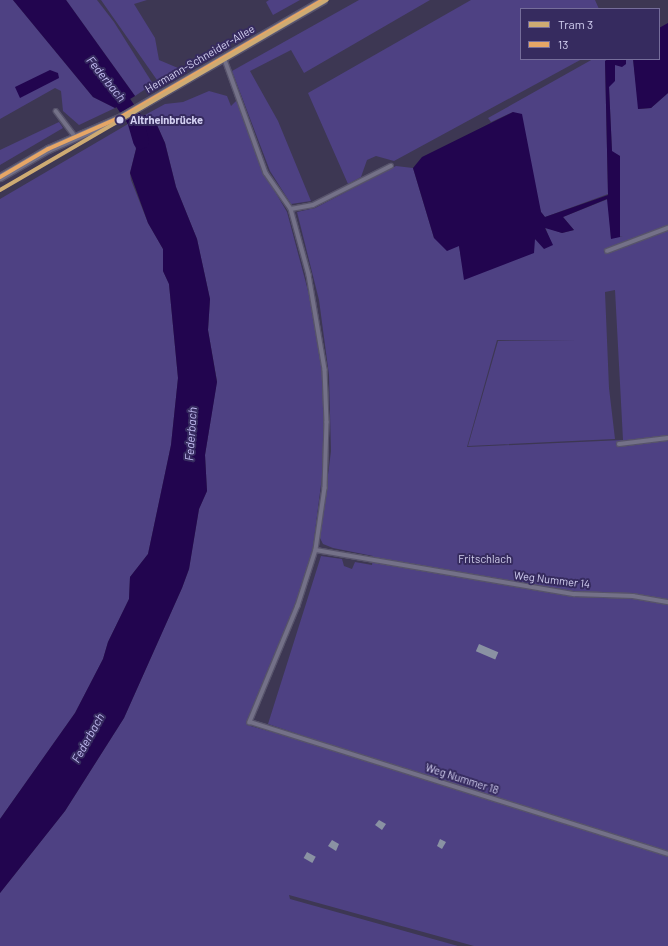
<!DOCTYPE html>
<meta charset="utf-8">
<style>
body{margin:0}
#map{position:relative;width:668px;height:946px;overflow:hidden;background:#3d3753;font-family:Barlow,sans-serif}
div>[style]{position:absolute}
.green>*{inset:0;background:#4e4183}
.water>*{inset:0;background:#22054f}
.river>*{height:16px;margin:-8px;padding:0 8px;transform-origin:8px;border-radius:8px;background:#22054f}
.building>*{inset:0;background:#8a92a3;transform-origin:0 0}
.roads{filter:drop-shadow(1px 0 #57536b) drop-shadow(-1px 0 #57536b) drop-shadow(0 1px #57536b) drop-shadow(0 -1px #57536b)}
.service>*{height:3.5px;margin:-1.75px;padding:0 1.75px;transform-origin:1.75px;border-radius:1.75px;background:#747188}
.minor>*{height:7px;margin:-3.5px;padding:0 3.5px;transform-origin:3.5px;border-radius:3.5px;background:#747188}
.bus-1>*{height:4px;margin:-2px;padding:0 2px;transform-origin:2px;border-radius:2px;background:#e6a666}
.tram-1>*{height:4px;margin:-2px;padding:0 2px;transform-origin:2px;border-radius:2px;background:#ceab73}
.dots>*{width:11px;height:11px;translate:-50% -50%;box-sizing:border-box;border:2px solid #362b5f;border-radius:50%}
span{translate:-50% -50%;white-space:nowrap;text-align:center;line-height:1.15;-webkit-text-stroke:4px #362b5f;paint-order:stroke}
.street-label{font-size:11px;color:#d4d1f2}
.stop-label{font-size:11px;color:#d4d1f2;font-weight:700}
.left{translate:0 -50%;text-align:left}
.park-label{font-size:11px;color:#d2cfeb}
.water-label{font-size:12px;color:#c2bcf2;font-style:italic}
.legend{position:absolute;left:520px;top:8px;width:140px;height:52px;box-sizing:border-box;background:#362b5f;border:1px solid #756d9a;margin:0;padding:5px 7px;list-style:none;font-size:12px;color:#d4d1f2}
.legend li{display:flex;align-items:center;gap:8px;height:20px}
.legend b{width:20px;border:1px solid #756d9a}
</style>
<div id="map">
<div class="green">
<div style="clip-path:polygon(0 0,13px 0,93px 97px,115px 108px,79px 125px,63px 111px,61px 91px,55px 88px,0 119px)"></div>
<div style="clip-path:polygon(66px 0,97px 0,114px 22px,153px 84px,135px 96px)"></div>
<div style="clip-path:polygon(101px 0,147px 0,134px 4px,155px 38px,159px 60px,178px 68px,157px 80px)"></div>
<div style="clip-path:polygon(269px 0,300px 0,273px 15px,266px 2px)"></div>
<div style="clip-path:polygon(359px 0,430px 0,304px 73px,291px 50px,250px 71px,278px 121px,311px 201px,291px 204px,270px 171px,232px 71px)"></div>
<div style="clip-path:polygon(471px 0,595px 0,599px 9px,521px 9px,521px 59px,582px 59px,394px 161px,376px 156px,367px 160px,361px 177px,348px 184px,308px 93px)"></div>
<div style="clip-path:polygon(593px 59px,608px 59px,605px 61px,608px 194px,545px 217px,541px 212px,513px 112px,491px 122px,488px 118px)"></div>
<div style="clip-path:polygon(evenodd,626px 59px,633px 59px,639px 109px,651px 108px,668px 93px,668px 946px,474px 946px,289px 895px,290px 899px,458px 946px,0 946px,0 893px,65px 811px,124px 718px,182px 588px,189px 569px,199px 509px,207px 491px,205px 455px,217px 381px,208px 330px,210px 299px,197px 239px,176px 187px,165px 143px,157px 125px,145px 115px,165px 104px,183px 102px,209px 91px,227px 96px,231px 106px,238px 99px,264px 173px,287px 212px,315px 317px,323px 373px,325px 414px,323px 469px,313px 547px,301px 589px,247px 725px,308px 742px,310px 738px,268px 724px,321px 556px,342px 559px,344px 566px,352px 569px,355px 562px,372px 565px,373px 556px,333px 548px,323px 544px,320px 538px,331px 451px,329px 375px,319px 300px,297px 212px,315px 208px,396px 166px,413px 168px,434px 238px,459px 246px,465px 279px,534px 239px,552px 245px,545px 227px,562px 233px,574px 230px,563px 217px,608px 199px,611px 238px,623px 236px,620px 236px,619px 191px,620px 156px,612px 152px,609px 86px,615px 65px,626px 64px,626px 59px,615px 290px,623px 440px,467px 447px,497px 340px,577px 340px,498px 341px,468px 446px,615px 439px,609px 388px,605px 292px,615px 290px)"></div>
<div style="clip-path:polygon(59px 122px,63px 128px,0 165px,0 150px)"></div>
<div style="clip-path:polygon(128px 124px,133px 130px,136px 149px,130px 173px,131px 180px,148px 223px,163px 249px,163px 271px,169px 284px,178px 378px,171px 445px,148px 554px,130px 577px,129px 599px,108px 642px,103px 659px,75px 713px,0 819px,0 199px)"></div>
</div>
<div class="water">
<div style="clip-path:polygon(13px 0,66px 0,135px 96px,115px 108px,93px 97px)"></div>
<div style="clip-path:polygon(668px 23px,668px 93px,651px 108px,638px 109px,633px 59px,659px 59px,659px 28px)"></div>
<div style="clip-path:polygon(608px 59px,626px 59px,626px 64px,622px 67px,615px 65px,615px 81px,609px 87px,612px 151px,620px 156px,620px 237px,611px 239px,607px 199px,563px 217px,574px 230px,562px 233px,545px 228px,553px 245px,544px 249px,535px 239px,534px 253px,464px 280px,459px 246px,447px 251px,434px 238px,413px 168px,422px 157px,513px 112px,522px 114px,541px 212px,545px 217px,608px 195px,605px 61px)"></div>
<div style="clip-path:polygon(50px 70px,58px 73px,59px 78px,20px 98px,15px 87px)"></div>
<div style="clip-path:polygon(145px 115px,157px 125px,165px 143px,176px 187px,197px 239px,210px 299px,208px 330px,217px 382px,205px 455px,207px 491px,199px 509px,189px 569px,182px 588px,124px 718px,65px 811px,0 893px,0 819px,75px 713px,103px 659px,108px 642px,129px 599px,130px 577px,148px 554px,171px 445px,178px 378px,169px 284px,163px 271px,163px 249px,148px 223px,130px 173px,136px 149px,133px 130px,128px 124px)"></div>
</div>
<div class="river">
<div style="left:111px;top:85px;width:42px;rotate:55.6deg"></div>
<div style="left:135px;top:120px;width:22px;rotate:74deg"></div>
</div>
<div class="building">
<div style="left:479px;top:644px;width:21px;height:8px;rotate:23deg"></div>
<div style="clip-path:polygon(379px 820px,386px 824px,382px 830px,375px 825px)"></div>
<div style="clip-path:polygon(440px 839px,446px 842px,442px 849px,437px 846px)"></div>
<div style="clip-path:polygon(332px 840px,339px 844px,336px 851px,328px 846px)"></div>
<div style="left:307px;top:852px;width:10px;height:7px;rotate:29deg"></div>
</div>
<div class="roads">
<div class="service">
<div style="left:224px;top:57px;width:123px;rotate:70.1deg"></div>
<div style="left:266px;top:173px;width:44px;rotate:55.2deg"></div>
<div style="left:291px;top:209px;width:22px;rotate:-10deg"></div>
<div style="left:313px;top:205px;width:87px;rotate:-26.6deg"></div>
<div style="left:56px;top:111px;width:31px;rotate:53deg"></div>
<div style="left:291px;top:209px;width:68px;rotate:74.7deg"></div>
<div style="left:309px;top:275px;width:96px;rotate:80.4deg"></div>
<div style="left:325px;top:370px;width:52px;rotate:87.8deg"></div>
<div style="left:327px;top:422px;width:66px;rotate:91.7deg"></div>
<div style="left:325px;top:488px;width:63px;rotate:98.3deg"></div>
<div style="left:316px;top:550px;width:59px;rotate:107.8deg"></div>
<div style="left:298px;top:606px;width:126px;rotate:112.5deg"></div>
<div style="left:250px;top:722px;width:438px;rotate:17.5deg"></div>
<div style="left:607px;top:251px;width:65px;rotate:-20.7deg"></div>
<div style="left:619px;top:444px;width:49px;rotate:-7deg"></div>
<div style="left:316px;top:550px;width:262px;rotate:9.7deg"></div>
<div style="left:574px;top:594px;width:59px;rotate:1.9deg"></div>
<div style="left:633px;top:596px;width:36px;rotate:10deg"></div>
</div>
<div class="minor">
<div style="left:0;top:177px;width:56px;rotate:-30.3deg"></div>
<div style="left:48px;top:149px;width:80px;rotate:-23.7deg"></div>
<div style="left:121px;top:117px;width:233px;rotate:-30.1deg"></div>
</div>
</div>
<div class="bus-1">
<div style="left:0;top:177px;width:56px;rotate:-30.3deg"></div>
<div style="left:48px;top:149px;width:80px;rotate:-23.7deg"></div>
<div style="left:121px;top:117px;width:233px;rotate:-30.1deg"></div>
</div>
<div class="tram-1">
<div style="left:0;top:190px;width:378px;rotate:-30.2deg"></div>
</div>
<div class="dots">
<div style="left:120px;top:120px;background:#d4d1f2"></div>
</div>
<div class="street-label">
<span style="left:200px;top:59px;rotate:-30deg">Hermann-Schneider-Allee</span>
<span style="left:552px;top:580px;rotate:7deg">Weg Nummer 14</span>
<span style="left:462px;top:779px;rotate:18deg">Weg Nummer 18</span>
</div>
<div class="stop-label">
<span class="left" style="left:130px;top:120px">Altrheinbrücke</span>
</div>
<div class="park-label">
<span style="left:485px;top:559px">Fritschlach</span>
</div>
<div class="water-label">
<span style="left:106px;top:79px;rotate:51deg">Federbach</span>
<span style="left:191px;top:434px;rotate:-86deg">Federbach</span>
<span style="left:88px;top:738px;rotate:-61deg">Federbach</span>
</div>
<ul class="legend">
<li><b style="height:5px;background:#ceab73"></b>Tram 3</li>
<li><b style="height:5px;background:#e6a666"></b>13</li>
</ul>
</div>
